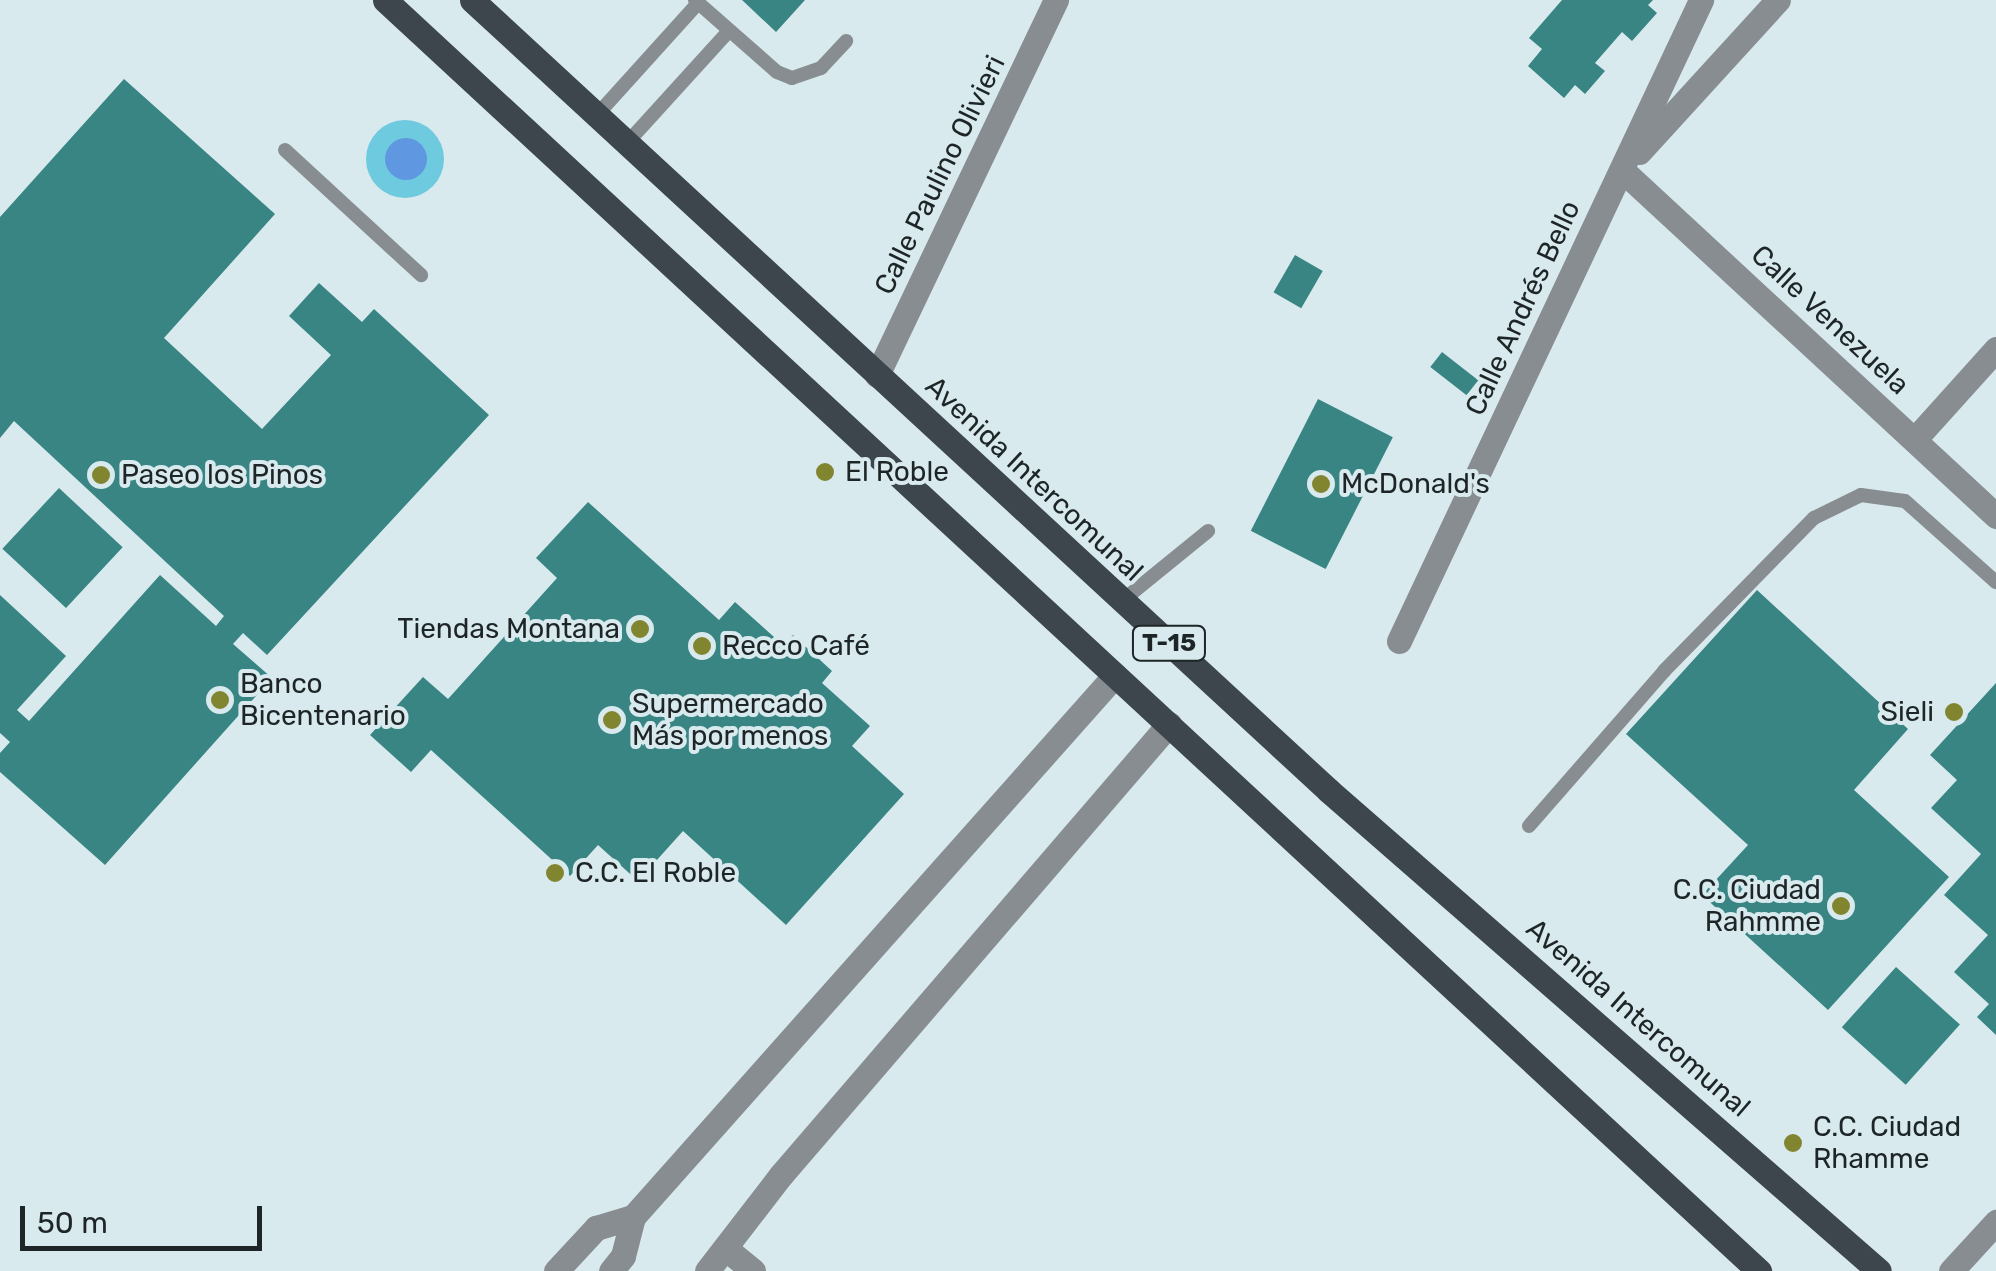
<!DOCTYPE html>
<meta charset="utf-8">
<style>
body{margin:0}
#map{position:relative;width:1996px;height:1271px;overflow:hidden;background:#d8eaee;font-family:Rubik,sans-serif}
div>[style]{position:absolute}
.green>*{inset:0;background:#6ecadf}
.round{border-radius:50%}
.water>*{inset:0;background:#5f98e1}
.building>*{inset:0;background:#388584;transform-origin:0 0}
.lane>*{height:14px;margin:-7px;padding:0 7px;transform-origin:7px;border-radius:7px;background:#878d91}
.street>*{height:25px;margin:-12.5px;padding:0 12.5px;transform-origin:12.5px;border-radius:12.5px;background:#878d91}
.primary>*{height:25px;margin:-12.5px;padding:0 12.5px;transform-origin:12.5px;border-radius:12.5px;background:#3c464c}
.dots>*{width:28px;height:28px;translate:-50% -50%;box-sizing:border-box;border:5px solid #d8eaee;border-radius:50%}
span{translate:-50% -50%;white-space:nowrap;text-align:center;line-height:1.15;-webkit-text-stroke:8px #d8eaee;paint-order:stroke}
.shield-label span{padding:2px 8px;background:#d8eaee;border:2px solid;border-radius:8px;-webkit-text-stroke-width:0}
.shield-label{font-size:25px;color:#1e2527;font-weight:700}
.street-label{font-size:28px;color:#1e2527}
.poi-label{font-size:28px;color:#1e2527}
.left{translate:0 -50%;text-align:left}
.right{translate:-100% -50%;text-align:right}
.scale{position:absolute;left:20px;top:1206px;width:242px;height:45px;box-sizing:border-box;border:5px solid #1e2527;border-top:0;padding-left:12px;font-size:30px;line-height:35px;white-space:nowrap;color:#1e2527;-webkit-text-stroke:8px #d8eaee;paint-order:stroke}
</style>
<div id="map">
<div class="green">
<div class="round" style="left:366px;top:120px;width:78px;height:78px"></div>
</div>
<div class="water">
<div class="round" style="left:385px;top:138px;width:42px;height:42px"></div>
</div>
<div class="building">
<div style="clip-path:polygon(742px 0,805px 0,776px 32px)"></div>
<div style="clip-path:polygon(1562px 0,1653px 0,1648px 5px,1657px 13px,1632px 41px,1622px 32px,1595px 63px,1605px 71px,1585px 94px,1575px 85px,1564px 98px,1528px 66px,1542px 49px,1529px 38px)"></div>
<div style="clip-path:polygon(124px 79px,275px 214px,164px 338px,262px 429px,331px 355px,289px 316px,319px 283px,362px 322px,374px 309px,489px 415px,267px 655px,243px 633px,233px 644px,272px 678px,105px 865px,0 772px,0 753px,10px 742px,0 733px,0 595px,66px 656px,17px 710px,29px 721px,160px 575px,216px 626px,224px 616px,14px 421px,0 438px,0 217px)"></div>
<div style="left:1295px;top:255px;width:32px;height:43px;rotate:30deg"></div>
<div style="left:1442px;top:352px;width:46px;height:19px;rotate:38deg"></div>
<div style="left:1318px;top:399px;width:84px;height:148px;rotate:27deg"></div>
<div style="left:59px;top:488px;width:87px;height:83px;rotate:43deg"></div>
<div style="clip-path:polygon(588px 502px,719px 620px,735px 602px,783px 645px,793px 635px,832px 671px,822px 683px,870px 726px,852px 746px,904px 794px,786px 925px,683px 831px,638px 881px,598px 845px,570px 876px,431px 750px,411px 772px,370px 735px,423px 677px,448px 699px,557px 578px,536px 558px)"></div>
<div style="clip-path:polygon(1757px 590px,1908px 729px,1854px 790px,1949px 877px,1828px 1010px,1702px 895px,1748px 845px,1626px 734px)"></div>
<div style="clip-path:polygon(1996px 683px,1996px 1035px,1977px 1017px,1989px 1004px,1954px 972px,1988px 935px,1944px 895px,1981px 854px,1931px 808px,1957px 780px,1930px 755px)"></div>
<div style="left:1896px;top:967px;width:86px;height:81px;rotate:42deg"></div>
</div>
<div class="lane">
<div style="left:695px;top:0;width:109px;rotate:41.3deg"></div>
<div style="left:777px;top:72px;width:16px;rotate:22deg"></div>
<div style="left:792px;top:78px;width:31px;rotate:-19deg"></div>
<div style="left:821px;top:68px;width:37px;rotate:-47deg"></div>
<div style="left:596px;top:116px;width:152px;rotate:-47.9deg"></div>
<div style="left:627px;top:143px;width:151px;rotate:-47.7deg"></div>
<div style="left:285px;top:150px;width:185px;rotate:42.6deg"></div>
<div style="left:1122px;top:601px;width:111px;rotate:-39.1deg"></div>
<div style="left:1529px;top:826px;width:206px;rotate:-48.9deg"></div>
<div style="left:1664px;top:671px;width:214px;rotate:-45.6deg"></div>
<div style="left:1814px;top:518px;width:52px;rotate:-26.1deg"></div>
<div style="left:1861px;top:495px;width:44px;rotate:7.8deg"></div>
<div style="left:1905px;top:501px;width:122px;rotate:41.7deg"></div>
</div>
<div class="street">
<div style="left:1639px;top:152px;width:206px;rotate:-47.6deg"></div>
<div style="left:1622px;top:170px;width:510px;rotate:42.77deg"></div>
<div style="left:877px;top:375px;width:416px;rotate:-64.5deg"></div>
<div style="left:1915px;top:439px;width:121px;rotate:-48deg"></div>
<div style="left:1399px;top:641px;width:709px;rotate:-64.77deg"></div>
<div style="left:725px;top:1248px;width:36px;rotate:39deg"></div>
<div style="left:556px;top:1271px;width:59px;rotate:-47.1deg"></div>
<div style="left:596px;top:1228px;width:39px;rotate:-17deg"></div>
<div style="left:611px;top:1271px;width:19px;rotate:-51deg"></div>
<div style="left:623px;top:1256px;width:40px;rotate:-75.6deg"></div>
<div style="left:633px;top:1217px;width:725px;rotate:-48.35deg"></div>
<div style="left:707px;top:1271px;width:121px;rotate:-52.4deg"></div>
<div style="left:781px;top:1175px;width:595px;rotate:-49.29deg"></div>
<div style="left:1951px;top:1271px;width:67px;rotate:-47.4deg"></div>
</div>
<div class="primary">
<div style="left:385px;top:0;width:1872px;rotate:42.77deg"></div>
<div style="left:472px;top:0;width:1165px;rotate:42.7deg"></div>
<div style="left:1328px;top:790px;width:731px;rotate:41.12deg"></div>
</div>
<div class="dots">
<div style="left:825px;top:472px;background:#828530"></div>
<div style="left:101px;top:475px;background:#828530"></div>
<div style="left:1321px;top:484px;background:#828530"></div>
<div style="left:640px;top:629px;background:#828530"></div>
<div style="left:702px;top:646px;background:#828530"></div>
<div style="left:220px;top:700px;background:#828530"></div>
<div style="left:1954px;top:712px;background:#828530"></div>
<div style="left:612px;top:720px;background:#828530"></div>
<div style="left:555px;top:873px;background:#828530"></div>
<div style="left:1841px;top:906px;background:#828530"></div>
<div style="left:1793px;top:1143px;background:#828530"></div>
</div>
<div class="shield-label">
<span style="left:1169px;top:643px">T-15</span>
</div>
<div class="street-label">
<span style="left:940px;top:175px;rotate:-64deg">Calle Paulino Olivieri</span>
<span style="left:1523px;top:308px;rotate:-65deg">Calle Andrés Bello</span>
<span style="left:1830px;top:320px;rotate:43deg">Calle Venezuela</span>
<span style="left:1034px;top:479px;rotate:43deg">Avenida Intercomunal</span>
<span style="left:1638px;top:1018px;rotate:41deg">Avenida Intercomunal</span>
</div>
<div class="poi-label">
<span class="left" style="left:845px;top:472px">El Roble</span>
<span class="left" style="left:121px;top:475px">Paseo los Pinos</span>
<span class="left" style="left:1341px;top:484px">McDonald's</span>
<span class="right" style="left:620px;top:629px">Tiendas Montana</span>
<span class="left" style="left:722px;top:646px">Recco Café</span>
<span class="left" style="left:240px;top:700px">Banco<br>Bicentenario</span>
<span class="left" style="left:632px;top:720px">Supermercado<br>Más por menos</span>
<span class="right" style="left:1934px;top:712px">Sieli</span>
<span class="left" style="left:575px;top:873px">C.C. El Roble</span>
<span class="right" style="left:1821px;top:906px">C.C. Ciudad<br>Rahmme</span>
<span class="left" style="left:1813px;top:1143px">C.C. Ciudad<br>Rhamme</span>
</div>
<div class="scale">50 m</div>
</div>
